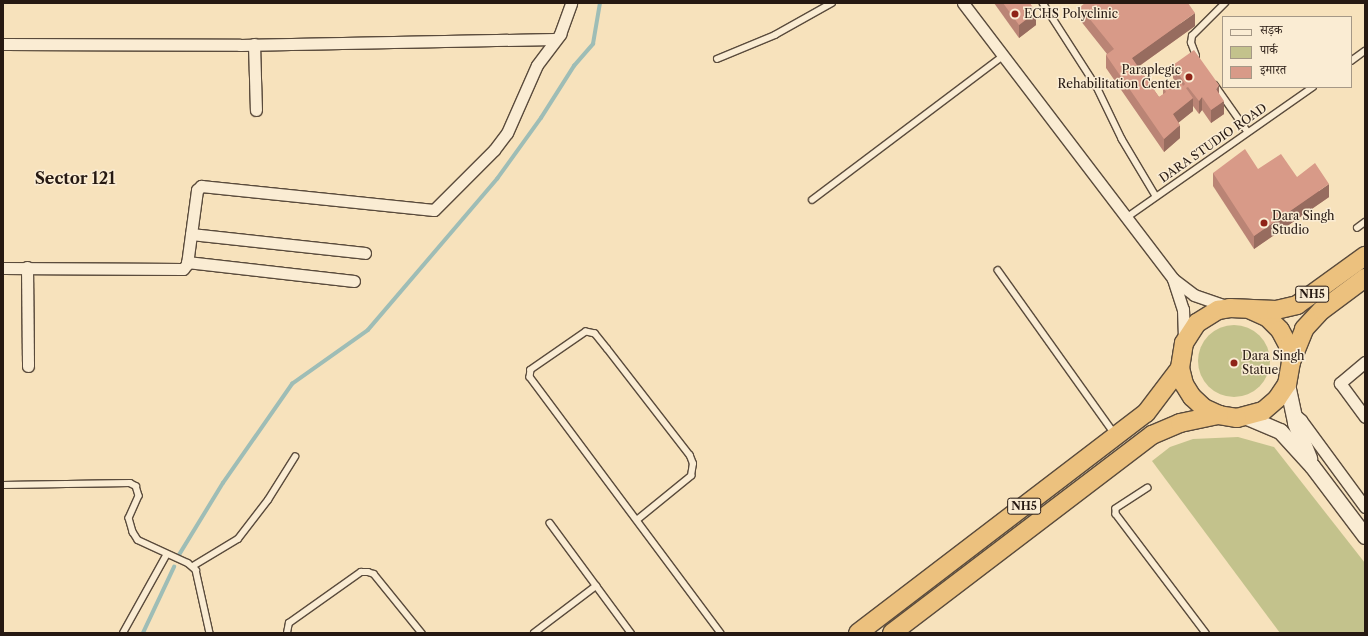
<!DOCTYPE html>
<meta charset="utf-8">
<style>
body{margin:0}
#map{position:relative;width:1368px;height:636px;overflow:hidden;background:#f7e2bc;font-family:"Libre Caslon Text","Noto Serif Devanagari",serif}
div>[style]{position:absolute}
.green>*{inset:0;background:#c3c28c}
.round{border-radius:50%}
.stream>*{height:3.5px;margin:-1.75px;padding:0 1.75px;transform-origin:1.75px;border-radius:1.75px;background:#9ebdb6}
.roads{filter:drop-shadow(1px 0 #5a4b3c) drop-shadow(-1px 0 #5a4b3c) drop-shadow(0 1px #5a4b3c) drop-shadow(0 -1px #5a4b3c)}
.service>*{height:5.5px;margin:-2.75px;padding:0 2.75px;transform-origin:2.75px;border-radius:2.75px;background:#faecd3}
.minor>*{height:11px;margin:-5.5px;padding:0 5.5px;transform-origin:5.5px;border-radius:5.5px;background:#faecd3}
.secondary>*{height:15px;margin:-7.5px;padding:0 7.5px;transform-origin:7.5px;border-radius:7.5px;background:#faecd3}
.trunk>*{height:18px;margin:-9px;padding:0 9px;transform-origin:9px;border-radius:9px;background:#ecc17e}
.wall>*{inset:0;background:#ba8475}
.shaded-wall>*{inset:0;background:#976c5f}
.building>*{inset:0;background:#d89a88}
.dots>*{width:11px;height:11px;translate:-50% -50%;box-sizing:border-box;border:2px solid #faecd3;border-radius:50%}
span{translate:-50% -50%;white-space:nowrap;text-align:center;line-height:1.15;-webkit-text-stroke:3px #faecd3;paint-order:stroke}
.shield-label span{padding:1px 3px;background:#faecd3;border:1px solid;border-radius:3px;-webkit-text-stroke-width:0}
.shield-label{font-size:11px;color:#261912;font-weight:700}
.poi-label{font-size:12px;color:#261912}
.left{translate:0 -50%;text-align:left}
.right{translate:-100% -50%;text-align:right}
.street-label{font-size:12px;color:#261912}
.district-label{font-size:16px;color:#261912;font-weight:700}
.frame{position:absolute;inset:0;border:4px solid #261912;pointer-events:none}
.legend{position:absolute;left:1222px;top:16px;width:130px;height:72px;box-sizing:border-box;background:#faecd3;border:1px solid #a59886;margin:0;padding:5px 7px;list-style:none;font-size:12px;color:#261912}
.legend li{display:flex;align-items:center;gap:8px;height:20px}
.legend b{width:20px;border:1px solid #a59886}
</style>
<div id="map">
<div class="green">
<div class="round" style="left:1198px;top:325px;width:72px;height:72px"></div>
<div style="clip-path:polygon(1238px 437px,1274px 447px,1365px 563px,1365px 633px,1280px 633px,1152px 461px,1170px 447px,1193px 439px)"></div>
</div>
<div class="stream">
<div style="left:179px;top:555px;width:84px;rotate:-58.6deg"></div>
<div style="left:223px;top:483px;width:121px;rotate:-55.1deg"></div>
<div style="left:292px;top:384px;width:93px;rotate:-35.4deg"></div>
<div style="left:368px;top:330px;width:199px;rotate:-49.5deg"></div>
<div style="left:497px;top:179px;width:75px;rotate:-54.2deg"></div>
<div style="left:541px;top:118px;width:62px;rotate:-57.6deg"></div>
<div style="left:574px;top:66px;width:29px;rotate:-49deg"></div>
<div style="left:593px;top:44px;width:42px;rotate:-80.3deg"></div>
<div style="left:143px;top:633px;width:73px;rotate:-64.8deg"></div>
</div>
<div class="roads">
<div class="service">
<div style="left:1043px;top:3px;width:100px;rotate:57.3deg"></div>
<div style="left:1097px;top:87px;width:58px;rotate:64.3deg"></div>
<div style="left:1122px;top:139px;width:66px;rotate:59.2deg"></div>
<div style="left:1196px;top:56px;width:14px;rotate:-111deg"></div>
<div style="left:1191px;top:43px;width:7px;rotate:-82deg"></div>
<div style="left:1192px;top:36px;width:47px;rotate:-45deg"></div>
<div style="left:717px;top:59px;width:63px;rotate:-22.5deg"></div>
<div style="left:775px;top:35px;width:65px;rotate:-29.3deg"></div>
<div style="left:1351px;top:61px;width:17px;rotate:-36deg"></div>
<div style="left:1215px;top:85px;width:57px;rotate:54.9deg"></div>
<div style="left:812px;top:200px;width:239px;rotate:-37deg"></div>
<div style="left:1126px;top:218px;width:228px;rotate:-35deg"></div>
<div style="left:1357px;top:228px;width:10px;rotate:-37deg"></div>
<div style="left:998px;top:270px;width:201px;rotate:54.5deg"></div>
<div style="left:3px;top:485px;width:127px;rotate:-0.9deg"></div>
<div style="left:130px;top:483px;width:7px;rotate:27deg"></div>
<div style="left:136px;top:486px;width:10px;rotate:73deg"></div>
<div style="left:139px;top:496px;width:24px;rotate:114deg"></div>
<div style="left:129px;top:518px;width:15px;rotate:74deg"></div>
<div style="left:133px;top:532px;width:9px;rotate:58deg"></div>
<div style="left:138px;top:540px;width:55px;rotate:24.7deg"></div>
<div style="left:188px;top:563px;width:11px;rotate:41deg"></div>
<div style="left:196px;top:570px;width:65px;rotate:77.5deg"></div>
<div style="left:1148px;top:488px;width:38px;rotate:147deg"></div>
<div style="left:1116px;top:509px;width:5px;rotate:90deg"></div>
<div style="left:1116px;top:514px;width:149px;rotate:52.9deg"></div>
<div style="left:637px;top:520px;width:70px;rotate:-39.2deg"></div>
<div style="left:691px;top:476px;width:12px;rotate:-81deg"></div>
<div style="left:693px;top:464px;width:9px;rotate:-111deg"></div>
<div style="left:690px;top:456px;width:135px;rotate:-127.8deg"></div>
<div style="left:607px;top:349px;width:19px;rotate:-129deg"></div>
<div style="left:595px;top:334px;width:9px;rotate:-167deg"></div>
<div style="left:586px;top:332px;width:67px;rotate:145.4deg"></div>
<div style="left:531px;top:370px;width:7px;rotate:98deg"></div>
<div style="left:530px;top:377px;width:319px;rotate:53.3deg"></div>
<div style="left:550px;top:523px;width:137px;rotate:53.6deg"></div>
<div style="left:193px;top:566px;width:52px;rotate:-31deg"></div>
<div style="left:238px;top:539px;width:49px;rotate:-52.4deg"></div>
<div style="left:268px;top:500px;width:51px;rotate:-57.9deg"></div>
<div style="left:123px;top:633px;width:90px;rotate:-60.9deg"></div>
<div style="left:287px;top:633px;width:10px;rotate:-79deg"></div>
<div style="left:289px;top:623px;width:88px;rotate:-35.3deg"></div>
<div style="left:361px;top:572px;width:7px"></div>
<div style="left:368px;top:572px;width:6px;rotate:18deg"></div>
<div style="left:374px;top:574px;width:76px;rotate:50.9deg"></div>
<div style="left:534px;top:633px;width:78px;rotate:-37.2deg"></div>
</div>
<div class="minor">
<div style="left:963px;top:3px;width:347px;rotate:52.7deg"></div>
<div style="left:1173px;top:279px;width:26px;rotate:37deg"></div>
<div style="left:1194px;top:295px;width:36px;rotate:19deg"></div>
<div style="left:3px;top:44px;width:237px;rotate:0.2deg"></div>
<div style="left:240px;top:45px;width:315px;rotate:-1.1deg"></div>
<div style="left:254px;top:44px;width:66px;rotate:88.3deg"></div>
<div style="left:191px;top:234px;width:175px;rotate:6.2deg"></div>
<div style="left:187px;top:262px;width:168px;rotate:6.5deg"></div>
<div style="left:27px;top:267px;width:99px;rotate:89.4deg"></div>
<div style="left:3px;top:268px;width:180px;rotate:0.3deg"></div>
<div style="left:183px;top:269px;width:6px;rotate:-51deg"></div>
<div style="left:187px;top:264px;width:75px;rotate:-82.3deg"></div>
<div style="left:197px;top:190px;width:6px;rotate:-45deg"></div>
<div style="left:201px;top:186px;width:234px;rotate:5.9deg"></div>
<div style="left:434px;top:210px;width:85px;rotate:-45deg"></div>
<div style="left:494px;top:150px;width:21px;rotate:-53deg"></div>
<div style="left:507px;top:133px;width:74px;rotate:-66.2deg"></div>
<div style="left:537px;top:65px;width:39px;rotate:-53deg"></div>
<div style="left:560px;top:34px;width:33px;rotate:-70deg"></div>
<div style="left:1173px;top:279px;width:32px;rotate:72deg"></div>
<div style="left:1183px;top:309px;width:32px;rotate:88deg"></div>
<div style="left:1365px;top:362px;width:33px;rotate:140deg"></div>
<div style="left:1340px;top:383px;width:42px;rotate:53.7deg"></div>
<div style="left:1293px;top:413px;width:11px;rotate:41deg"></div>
<div style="left:1301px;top:420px;width:108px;rotate:53.7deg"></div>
</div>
<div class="secondary">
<div style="left:1287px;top:384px;width:40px;rotate:78deg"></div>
<div style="left:1295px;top:423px;width:38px;rotate:68deg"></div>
<div style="left:1247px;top:417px;width:36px;rotate:23deg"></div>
<div style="left:1280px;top:431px;width:47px;rotate:47.6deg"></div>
<div style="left:1312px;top:466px;width:88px;rotate:52.9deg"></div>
</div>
<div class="trunk">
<div style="left:1251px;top:310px;width:17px;rotate:24deg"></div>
<div style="left:1267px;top:317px;width:18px;rotate:45deg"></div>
<div style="left:1280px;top:330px;width:17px;rotate:62deg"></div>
<div style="left:1288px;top:345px;width:17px;rotate:80deg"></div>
<div style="left:1291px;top:362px;width:22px;rotate:100deg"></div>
<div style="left:1287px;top:384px;width:18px;rotate:124deg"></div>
<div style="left:1277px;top:399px;width:18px;rotate:139deg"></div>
<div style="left:1263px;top:411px;width:27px;rotate:165deg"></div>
<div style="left:1237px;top:418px;width:18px;rotate:-171deg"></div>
<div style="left:1219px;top:415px;width:17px;rotate:-155deg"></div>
<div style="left:1204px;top:408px;width:16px;rotate:-137deg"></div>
<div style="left:1192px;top:397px;width:15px;rotate:-122deg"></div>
<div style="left:1184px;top:384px;width:16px;rotate:-104deg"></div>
<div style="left:1180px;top:368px;width:25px;rotate:-81deg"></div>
<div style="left:1184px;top:343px;width:24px;rotate:-57deg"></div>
<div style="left:1197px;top:323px;width:25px;rotate:-32deg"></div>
<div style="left:1218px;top:310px;width:12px;rotate:-9deg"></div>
<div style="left:1230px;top:308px;width:46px;rotate:2.5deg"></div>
<div style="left:1276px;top:310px;width:22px;rotate:-13deg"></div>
<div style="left:1297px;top:305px;width:84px;rotate:-35.8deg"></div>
<div style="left:1291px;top:362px;width:35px;rotate:-68deg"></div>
<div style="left:1304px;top:329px;width:26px;rotate:-47deg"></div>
<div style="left:1322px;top:310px;width:54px;rotate:-36.7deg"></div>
<div style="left:858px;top:633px;width:362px;rotate:-37.4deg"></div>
<div style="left:1146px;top:413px;width:56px;rotate:-52.9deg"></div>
<div style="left:892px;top:633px;width:327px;rotate:-37.3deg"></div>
<div style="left:1152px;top:435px;width:30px;rotate:-23deg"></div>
<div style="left:1180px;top:423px;width:40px;rotate:-12deg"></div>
</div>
</div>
<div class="wall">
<div style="clip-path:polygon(994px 3px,1030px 3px,1036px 25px,1019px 38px)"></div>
<div style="clip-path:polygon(1080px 7px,1195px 26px,1138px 67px,1159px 97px,1163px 95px,1163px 87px,1177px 85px,1173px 78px,1173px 65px,1219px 94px,1224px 114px,1211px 123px,1202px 110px,1199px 114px,1193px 106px,1193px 111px,1178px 123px,1180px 138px,1164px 152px,1106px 68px,1106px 55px,1107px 54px,1080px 20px)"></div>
<div style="clip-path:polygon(1258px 169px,1297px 177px,1329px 197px,1254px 249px,1213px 186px,1213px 173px)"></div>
</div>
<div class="shaded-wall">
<div style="clip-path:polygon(1036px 12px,1036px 25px,1019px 38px,1019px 25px)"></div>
<div style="clip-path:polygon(1195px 13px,1195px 26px,1132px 71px,1132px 58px)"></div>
<div style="clip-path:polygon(1219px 85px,1219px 98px,1216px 89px)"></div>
<div style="clip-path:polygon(1202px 97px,1202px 110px,1199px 114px,1199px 101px)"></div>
<div style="clip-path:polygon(1193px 98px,1193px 111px,1173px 127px,1173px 114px)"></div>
<div style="clip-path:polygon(1224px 101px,1224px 114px,1211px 123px,1211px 110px)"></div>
<div style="clip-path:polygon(1180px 125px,1180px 138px,1164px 152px,1164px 139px)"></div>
<div style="clip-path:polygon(1329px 184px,1329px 197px,1254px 249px,1254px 236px)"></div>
</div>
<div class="building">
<div style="clip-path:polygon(1003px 3px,1030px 3px,1036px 12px,1019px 25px)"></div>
<div style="clip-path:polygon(1085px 3px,1188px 3px,1195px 13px,1132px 58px,1159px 97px,1166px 92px,1163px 87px,1173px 80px,1177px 85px,1181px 82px,1183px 86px,1185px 84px,1173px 65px,1194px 50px,1219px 85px,1216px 89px,1224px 101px,1211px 110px,1202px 97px,1199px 101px,1188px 87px,1186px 88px,1193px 98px,1173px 114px,1180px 125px,1164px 139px,1106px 55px,1114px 49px,1080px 7px)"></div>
<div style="clip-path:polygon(1245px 149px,1258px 169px,1281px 154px,1297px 177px,1315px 163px,1329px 184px,1254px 236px,1213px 173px)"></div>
</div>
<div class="dots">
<div style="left:1015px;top:14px;background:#8f2418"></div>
<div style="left:1189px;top:77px;background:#8f2418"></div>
<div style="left:1264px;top:223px;background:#8f2418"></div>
<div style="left:1234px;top:363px;background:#8f2418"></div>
</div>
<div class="shield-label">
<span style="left:1312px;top:294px">NH5</span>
<span style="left:1024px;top:506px">NH5</span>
</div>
<div class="poi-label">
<span class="left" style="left:1024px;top:14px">ECHS Polyclinic</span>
<span class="right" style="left:1181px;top:77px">Paraplegic<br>Rehabilitation Center</span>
<span class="left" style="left:1272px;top:223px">Dara Singh<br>Studio</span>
<span class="left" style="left:1242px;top:363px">Dara Singh<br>Statue</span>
</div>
<div class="street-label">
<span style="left:1213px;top:143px;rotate:-35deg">DARA STUDIO ROAD</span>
</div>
<div class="district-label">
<span style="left:75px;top:178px">Sector 121</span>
</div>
<div class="frame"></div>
<ul class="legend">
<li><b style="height:5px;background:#faecd3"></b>सड़क</li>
<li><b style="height:11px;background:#c3c28c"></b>पार्क</li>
<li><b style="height:11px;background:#d89a88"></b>इमारत</li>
</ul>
</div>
